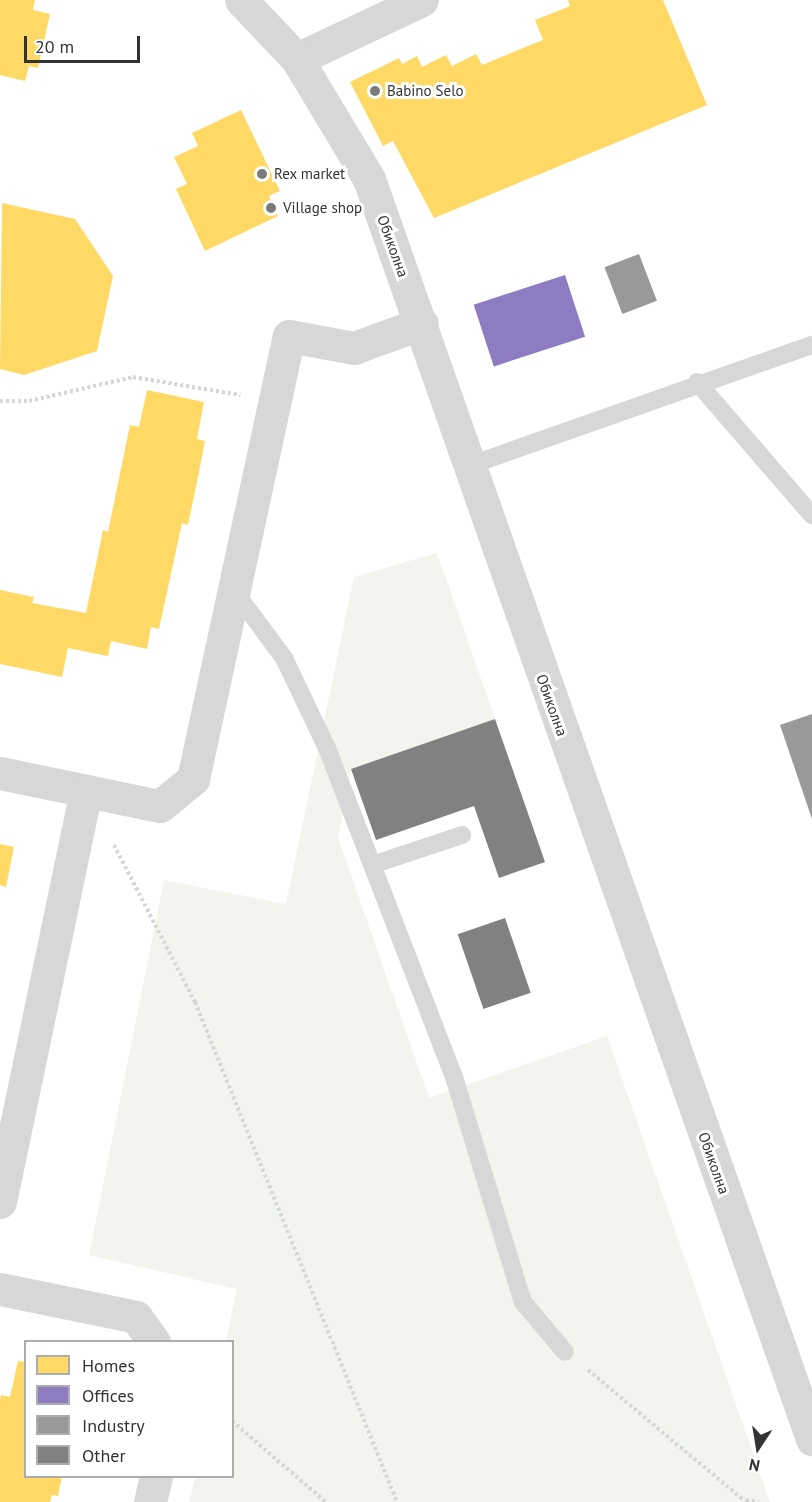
<!DOCTYPE html>
<meta charset="utf-8">
<style>
body{margin:0}
#map{position:relative;width:812px;height:1502px;overflow:hidden;background:#fff;font-family:"PT Sans",sans-serif}
div>[style]{position:absolute}
.green>*{inset:0;background:#f1f5ed}
.homes>*{inset:0;background:#ffd966}
.offices>*{inset:0;background:#8e7cc3;transform-origin:0 0}
.industry>*{inset:0;background:#999;transform-origin:0 0}
.building>*{inset:0;background:#818181;transform-origin:0 0}
.path>*{height:4px;margin-top:-2px;transform-origin:0;background:repeating-linear-gradient(90deg,#d6d6d6 0 3px,transparent 0 6px)}
.service>*{height:18px;margin:-9px;padding:0 9px;transform-origin:9px;border-radius:9px;background:#d7d7d7}
.minor>*{height:33px;margin:-16.5px;padding:0 16.5px;transform-origin:16.5px;border-radius:16.5px;background:#d7d7d7}
.tertiary>*{height:33px;margin:-16.5px;padding:0 16.5px;transform-origin:16.5px;border-radius:16.5px;background:#d7d7d7}
.dots>*{width:16px;height:16px;translate:-50% -50%;box-sizing:border-box;border:3px solid #fff;border-radius:50%}
span{translate:-50% -50%;white-space:nowrap;text-align:center;line-height:1.15;-webkit-text-stroke:6px #fff;paint-order:stroke}
.poi-label{font-size:15px;color:#333}
.left{translate:0 -50%;text-align:left}
.street-label{font-size:15px;color:#333}
.legend{position:absolute;left:24px;top:1340px;width:210px;height:138px;box-sizing:border-box;background:#fff;border:2px solid #adadad;margin:0;padding:8px 10px;list-style:none;font-size:18px;color:#333}
.legend li{display:flex;align-items:center;gap:12px;height:30px}
.legend b{width:30px;border:2px solid #adadad}
.north{position:absolute;left:728px;top:1418px;width:60px;height:60px;-webkit-text-stroke:4px #fff;paint-order:stroke;rotate:192deg;font-size:16px;font-weight:700;line-height:24px;text-align:center;color:#333}
.north::after{content:'';display:block;margin:auto;width:21px;height:27px;background:#333;clip-path:polygon(50% 0,100% 100%,50% 72%,0 100%)}
.scale{position:absolute;left:24px;top:36px;width:116px;height:27px;box-sizing:border-box;border:3px solid #333;border-top:0;padding-left:8px;font-size:18px;line-height:21px;white-space:nowrap;color:#333;-webkit-text-stroke:4px #fff;paint-order:stroke}
</style>
<div id="map">
<div class="green">
<div style="clip-path:polygon(437px 553px,495px 719px,351px 769px,338px 838px,429px 1098px,607px 1036px,770px 1502px,189px 1502px,195px 1477px,232px 1476px,232px 1342px,226px 1341px,237px 1289px,89px 1255px,164px 880px,286px 904px,354px 577px)"></div>
</div>
<div class="homes">
<div style="clip-path:polygon(0 0,35px 0,33px 10px,50px 14px,38px 68px,29px 66px,25px 81px,0 75px)"></div>
<div style="clip-path:polygon(568px 0,663px 0,707px 105px,434px 218px,393px 141px,383px 146px,350px 82px,399px 58px,402px 64px,417px 56px,422px 67px,446px 55px,452px 66px,476px 54px,482px 65px,543px 40px,535px 20px,570px 6px)"></div>
<div style="clip-path:polygon(241px 110px,280px 191px,269px 196px,278px 216px,205px 251px,176px 189px,187px 184px,174px 157px,198px 146px,192px 133px)"></div>
<div style="clip-path:polygon(2px 203px,75px 219px,113px 276px,97px 351px,24px 375px,0 369px)"></div>
<div style="clip-path:polygon(147px 390px,204px 402px,197px 439px,205px 441px,199px 472px,188px 525px,182px 523px,159px 629px,151px 627px,147px 649px,111px 641px,108px 656px,68px 648px,62px 677px,0 664px,0 590px,34px 597px,32px 603px,86px 613px,103px 530px,108px 532px,130px 425px,139px 427px)"></div>
<div style="clip-path:polygon(0 844px,14px 847px,6px 887px,0 885px)"></div>
<div style="clip-path:polygon(18px 1361px,26px 1362px,26px 1476px,62px 1476px,58px 1496px,52px 1495px,50px 1502px,0 1502px,0 1400px,1px 1395px,10px 1397px)"></div>
</div>
<div class="offices">
<div style="left:565px;top:275px;width:65px;height:96px;rotate:72deg"></div>
</div>
<div class="industry">
<div style="left:639px;top:254px;width:50px;height:37px;rotate:69deg"></div>
<div style="clip-path:polygon(812px 714px,812px 819px,780px 725px)"></div>
</div>
<div class="building">
<div style="clip-path:polygon(495px 719px,545px 862px,499px 878px,474px 806px,376px 840px,351px 769px)"></div>
<div style="left:505px;top:918px;width:79px;height:50px;rotate:71deg"></div>
</div>
<div class="path">
<div style="left:0;top:401px;width:29px"></div>
<div style="left:29px;top:401px;width:107px;rotate:-13deg"></div>
<div style="left:133px;top:377px;width:109px;rotate:9.5deg"></div>
<div style="left:114px;top:845px;width:177px;rotate:62.7deg"></div>
<div style="left:195px;top:1002px;width:539px;rotate:68deg"></div>
<div style="left:588px;top:1370px;width:206px;rotate:39.9deg"></div>
<div style="left:232px;top:1421px;width:124px;rotate:40.8deg"></div>
<div style="left:746px;top:1500px;width:13px;rotate:9deg"></div>
</div>
<div class="service">
<div style="left:697px;top:382px;width:176px;rotate:49.2deg"></div>
<div style="left:468px;top:466px;width:365px;rotate:-19.4deg"></div>
<div style="left:235px;top:592px;width:82px;rotate:53.4deg"></div>
<div style="left:284px;top:658px;width:100px;rotate:64.5deg"></div>
<div style="left:327px;top:748px;width:353px;rotate:68.9deg"></div>
<div style="left:454px;top:1077px;width:235px;rotate:73deg"></div>
<div style="left:523px;top:1302px;width:65px;rotate:50deg"></div>
<div style="left:372px;top:865px;width:95px;rotate:-18.4deg"></div>
</div>
<div class="minor">
<div style="left:297px;top:59px;width:138px;rotate:-25.3deg"></div>
<div style="left:0;top:773px;width:163px;rotate:11.7deg"></div>
<div style="left:160px;top:806px;width:43px;rotate:-39.3deg"></div>
<div style="left:193px;top:779px;width:453px;rotate:-77.8deg"></div>
<div style="left:289px;top:336px;width:66px;rotate:10.5deg"></div>
<div style="left:354px;top:348px;width:72px;rotate:-20.2deg"></div>
<div style="left:0;top:1202px;width:420px;rotate:-78.2deg"></div>
<div style="left:0;top:1289px;width:139px;rotate:11.6deg"></div>
<div style="left:136px;top:1317px;width:31px;rotate:54deg"></div>
<div style="left:150px;top:1502px;width:27px;rotate:-77deg"></div>
</div>
<div class="tertiary">
<div style="left:241px;top:0;width:81px;rotate:46.5deg"></div>
<div style="left:297px;top:59px;width:140px;rotate:59deg"></div>
<div style="left:369px;top:179px;width:1336px;rotate:70.63deg"></div>
</div>
<div class="dots">
<div style="left:375px;top:91px;background:#7a7a7a"></div>
<div style="left:262px;top:174px;background:#7a7a7a"></div>
<div style="left:271px;top:208px;background:#7a7a7a"></div>
</div>
<div class="poi-label">
<span class="left" style="left:387px;top:91px">Babino Selo</span>
<span class="left" style="left:274px;top:174px">Rex market</span>
<span class="left" style="left:283px;top:208px">Village shop</span>
</div>
<div class="street-label">
<span style="left:393px;top:246px;rotate:70deg">Обиколна</span>
<span style="left:552px;top:705px;rotate:70deg">Обиколна</span>
<span style="left:714px;top:1163px;rotate:70deg">Обиколна</span>
</div>
<ul class="legend">
<li><b style="height:16px;background:#ffd966"></b>Homes</li>
<li><b style="height:16px;background:#8e7cc3"></b>Offices</li>
<li><b style="height:16px;background:#999"></b>Industry</li>
<li><b style="height:16px;background:#818181"></b>Other</li>
</ul>
<div class="north">N</div>
<div class="scale">20 m</div>
</div>
